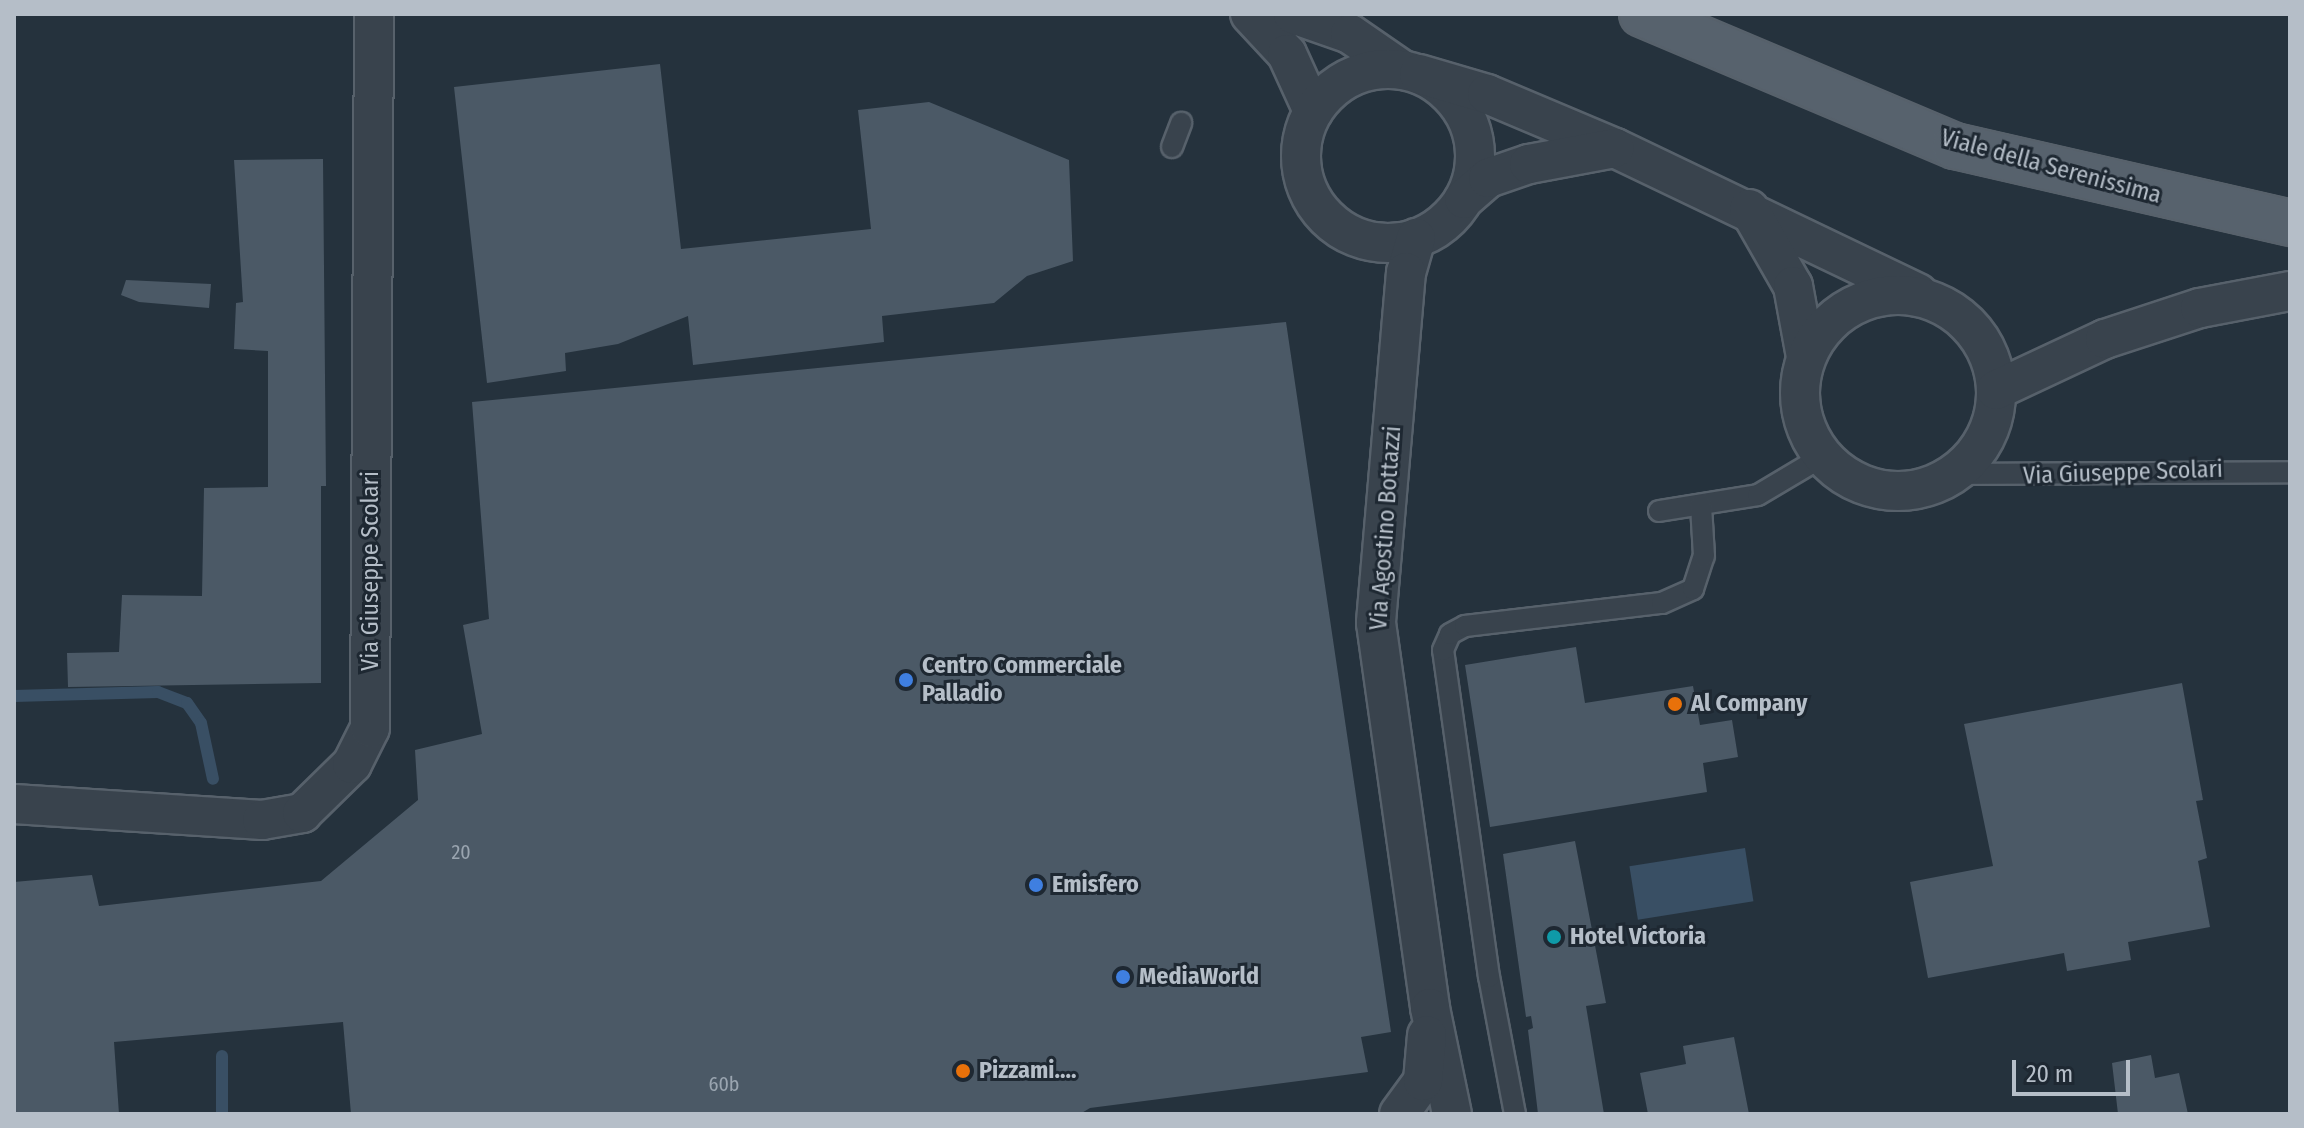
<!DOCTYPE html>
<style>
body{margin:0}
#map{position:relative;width:2304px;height:1128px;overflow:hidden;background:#25323d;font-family:"Fira Sans Condensed",sans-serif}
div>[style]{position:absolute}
.water>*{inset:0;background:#394f64;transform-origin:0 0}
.stream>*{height:12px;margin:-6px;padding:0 6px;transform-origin:6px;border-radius:6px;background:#394f64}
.building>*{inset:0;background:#4b5966}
.roads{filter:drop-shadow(2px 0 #57616b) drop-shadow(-2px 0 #57616b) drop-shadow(0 2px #57616b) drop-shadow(0 -2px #57616b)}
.lane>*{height:20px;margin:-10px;padding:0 10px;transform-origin:10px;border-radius:10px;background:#39434d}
.street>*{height:38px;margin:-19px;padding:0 19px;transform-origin:19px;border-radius:19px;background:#39434d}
.street>.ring{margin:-19px;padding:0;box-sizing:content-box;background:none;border:38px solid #39434d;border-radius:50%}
.primary>*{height:44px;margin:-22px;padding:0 22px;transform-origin:22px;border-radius:22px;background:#57626d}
.dots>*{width:22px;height:22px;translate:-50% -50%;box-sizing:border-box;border:4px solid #1e2832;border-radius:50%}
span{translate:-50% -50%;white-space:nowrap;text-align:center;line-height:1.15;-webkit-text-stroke:6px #1e2832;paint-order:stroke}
.number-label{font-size:20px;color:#9aa5b0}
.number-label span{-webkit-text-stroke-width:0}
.street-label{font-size:24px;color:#b5bec8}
.poi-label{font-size:24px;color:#b5bec8;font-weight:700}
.left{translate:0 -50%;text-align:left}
.frame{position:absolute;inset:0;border:16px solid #b5bec8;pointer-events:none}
.scale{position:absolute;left:2012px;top:1060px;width:118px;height:36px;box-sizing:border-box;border:4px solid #b5bec8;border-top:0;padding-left:10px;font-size:24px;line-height:28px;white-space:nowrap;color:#b5bec8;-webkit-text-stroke:6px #1e2832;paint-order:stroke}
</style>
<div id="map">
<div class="water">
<div style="left:1745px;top:848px;width:54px;height:117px;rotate:81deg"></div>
</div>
<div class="stream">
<div style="left:14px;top:696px;width:144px;rotate:-1.6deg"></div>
<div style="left:158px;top:692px;width:31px;rotate:21deg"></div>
<div style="left:187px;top:703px;width:24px;rotate:55deg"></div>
<div style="left:201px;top:723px;width:57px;rotate:77.9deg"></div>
<div style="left:222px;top:1114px;width:58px;rotate:-90deg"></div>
</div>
<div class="building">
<div style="clip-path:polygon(660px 64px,681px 249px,871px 229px,858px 110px,929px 102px,1069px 160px,1073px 261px,1027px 276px,994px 303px,882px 316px,884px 342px,693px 365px,688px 316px,618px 344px,565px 353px,566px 371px,487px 383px,454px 87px)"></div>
<div style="clip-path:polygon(323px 159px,326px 486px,321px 486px,321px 683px,68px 687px,67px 653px,119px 652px,122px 595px,202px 596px,204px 488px,268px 487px,268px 351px,234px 349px,236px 303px,243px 302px,234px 160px)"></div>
<div style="clip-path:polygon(126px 280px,211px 284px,209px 308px,139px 302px,121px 295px)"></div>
<div style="clip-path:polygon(1286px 322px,1391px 1032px,1361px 1037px,1368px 1072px,1090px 1108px,1080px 1114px,351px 1114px,343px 1022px,114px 1042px,119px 1114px,14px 1114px,14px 882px,92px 875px,99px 906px,321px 881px,418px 800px,415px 750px,482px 734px,463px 625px,489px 619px,472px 402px)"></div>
<div style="clip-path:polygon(1576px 647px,1585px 703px,1693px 686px,1700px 725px,1732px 720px,1738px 757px,1703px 763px,1707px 792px,1490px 827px,1465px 665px)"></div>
<div style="clip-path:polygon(2182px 683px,2203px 800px,2196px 801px,2207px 858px,2198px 861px,2210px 927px,2128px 942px,2131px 960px,2067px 971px,2064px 953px,1928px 978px,1910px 882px,1993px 866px,1964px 724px)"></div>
<div style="clip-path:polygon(1575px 841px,1606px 1003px,1586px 1006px,1604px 1114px,1538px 1114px,1528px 1030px,1533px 1028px,1531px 1016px,1526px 1017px,1503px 854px)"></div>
<div style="clip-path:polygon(1734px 1037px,1749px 1114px,1648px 1114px,1640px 1073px,1686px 1064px,1683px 1046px)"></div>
<div style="clip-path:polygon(2151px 1055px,2155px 1078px,2179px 1073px,2188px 1114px,2118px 1114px,2112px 1063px)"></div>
</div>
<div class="roads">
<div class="lane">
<div style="left:1172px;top:147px;width:26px;rotate:-69deg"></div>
<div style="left:1955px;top:474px;width:335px;rotate:-0.3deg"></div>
<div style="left:1659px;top:511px;width:100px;rotate:-9.2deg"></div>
<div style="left:1758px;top:495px;width:74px;rotate:-30.7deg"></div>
<div style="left:1515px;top:1114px;width:139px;rotate:-100.7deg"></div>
<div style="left:1489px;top:977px;width:330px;rotate:-98deg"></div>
<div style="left:1443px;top:650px;width:17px;rotate:-66deg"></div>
<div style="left:1450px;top:634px;width:17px;rotate:-28deg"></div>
<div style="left:1465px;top:626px;width:198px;rotate:-6.7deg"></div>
<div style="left:1662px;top:603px;width:34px;rotate:-24deg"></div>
<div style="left:1693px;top:589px;width:35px;rotate:-72deg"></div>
<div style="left:1704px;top:556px;width:51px;rotate:-93.4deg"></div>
</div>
<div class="street">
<div style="left:1250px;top:14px;width:54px;rotate:47.2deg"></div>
<div style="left:1287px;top:54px;width:63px;rotate:65.5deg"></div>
<div style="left:1293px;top:14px;width:60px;rotate:19.3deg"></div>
<div style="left:1350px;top:34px;width:62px;rotate:34.5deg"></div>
<div class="ring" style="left:1301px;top:69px;width:136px;height:136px"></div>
<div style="left:1419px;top:74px;width:71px;rotate:16.4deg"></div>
<div style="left:1487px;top:94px;width:139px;rotate:22.9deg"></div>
<div style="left:1615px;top:148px;width:336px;rotate:25.6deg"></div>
<div style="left:1464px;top:199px;width:32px;rotate:-41deg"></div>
<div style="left:1488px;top:178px;width:43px;rotate:-18.9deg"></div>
<div style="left:1529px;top:164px;width:87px;rotate:-10.5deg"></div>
<div style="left:1749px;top:209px;width:89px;rotate:60.3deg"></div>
<div style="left:1793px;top:286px;width:72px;rotate:79.6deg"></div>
<div style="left:1416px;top:238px;width:35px;rotate:106deg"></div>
<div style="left:1406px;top:272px;width:352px;rotate:94.9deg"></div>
<div style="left:1376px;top:623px;width:389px;rotate:82deg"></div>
<div style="left:1430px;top:1008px;width:108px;rotate:78.3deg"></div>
<div class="ring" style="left:1800px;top:295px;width:158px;height:158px"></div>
<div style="left:1996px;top:390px;width:120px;rotate:-25.1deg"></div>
<div style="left:2105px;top:339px;width:100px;rotate:-18.1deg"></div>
<div style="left:2200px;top:308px;width:92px;rotate:-10.7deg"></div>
<div style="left:14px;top:804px;width:249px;rotate:3.7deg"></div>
<div style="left:262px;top:820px;width:41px;rotate:-9.9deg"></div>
<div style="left:302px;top:813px;width:70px;rotate:-44.4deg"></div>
<div style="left:352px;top:764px;width:40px;rotate:-63.4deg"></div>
<div style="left:370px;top:728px;width:714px;rotate:-89.68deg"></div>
<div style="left:1399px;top:1114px;width:41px;rotate:-54deg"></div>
<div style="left:1423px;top:1081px;width:46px;rotate:-85deg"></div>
</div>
<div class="primary">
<div style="left:1642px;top:14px;width:340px;rotate:22.9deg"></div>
<div style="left:1955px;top:146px;width:344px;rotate:12.9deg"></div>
</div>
</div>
<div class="dots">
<div style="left:906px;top:680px;background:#3f7fe0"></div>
<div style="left:1675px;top:704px;background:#e8710a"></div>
<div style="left:1036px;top:885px;background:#3f7fe0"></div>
<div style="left:1554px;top:937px;background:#0f9aa8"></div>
<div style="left:1123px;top:977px;background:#3f7fe0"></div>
<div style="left:963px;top:1071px;background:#e8710a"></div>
</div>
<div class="number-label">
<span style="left:461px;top:852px">20</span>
<span style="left:724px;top:1084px">60b</span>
</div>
<div class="street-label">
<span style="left:2051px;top:167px;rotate:15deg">Viale della Serenissima</span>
<span style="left:2123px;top:473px;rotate:-2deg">Via Giuseppe Scolari</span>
<span style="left:1386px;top:528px;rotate:-86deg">Via Agostino Bottazzi</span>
<span style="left:371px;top:571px;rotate:-90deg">Via Giuseppe Scolari</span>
</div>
<div class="poi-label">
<span class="left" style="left:922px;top:680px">Centro Commerciale<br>Palladio</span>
<span class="left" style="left:1691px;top:704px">Al Company</span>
<span class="left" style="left:1052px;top:885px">Emisfero</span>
<span class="left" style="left:1570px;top:937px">Hotel Victoria</span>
<span class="left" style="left:1139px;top:977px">MediaWorld</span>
<span class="left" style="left:979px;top:1071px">Pizzami....</span>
</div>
<div class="frame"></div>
<div class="scale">20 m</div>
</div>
